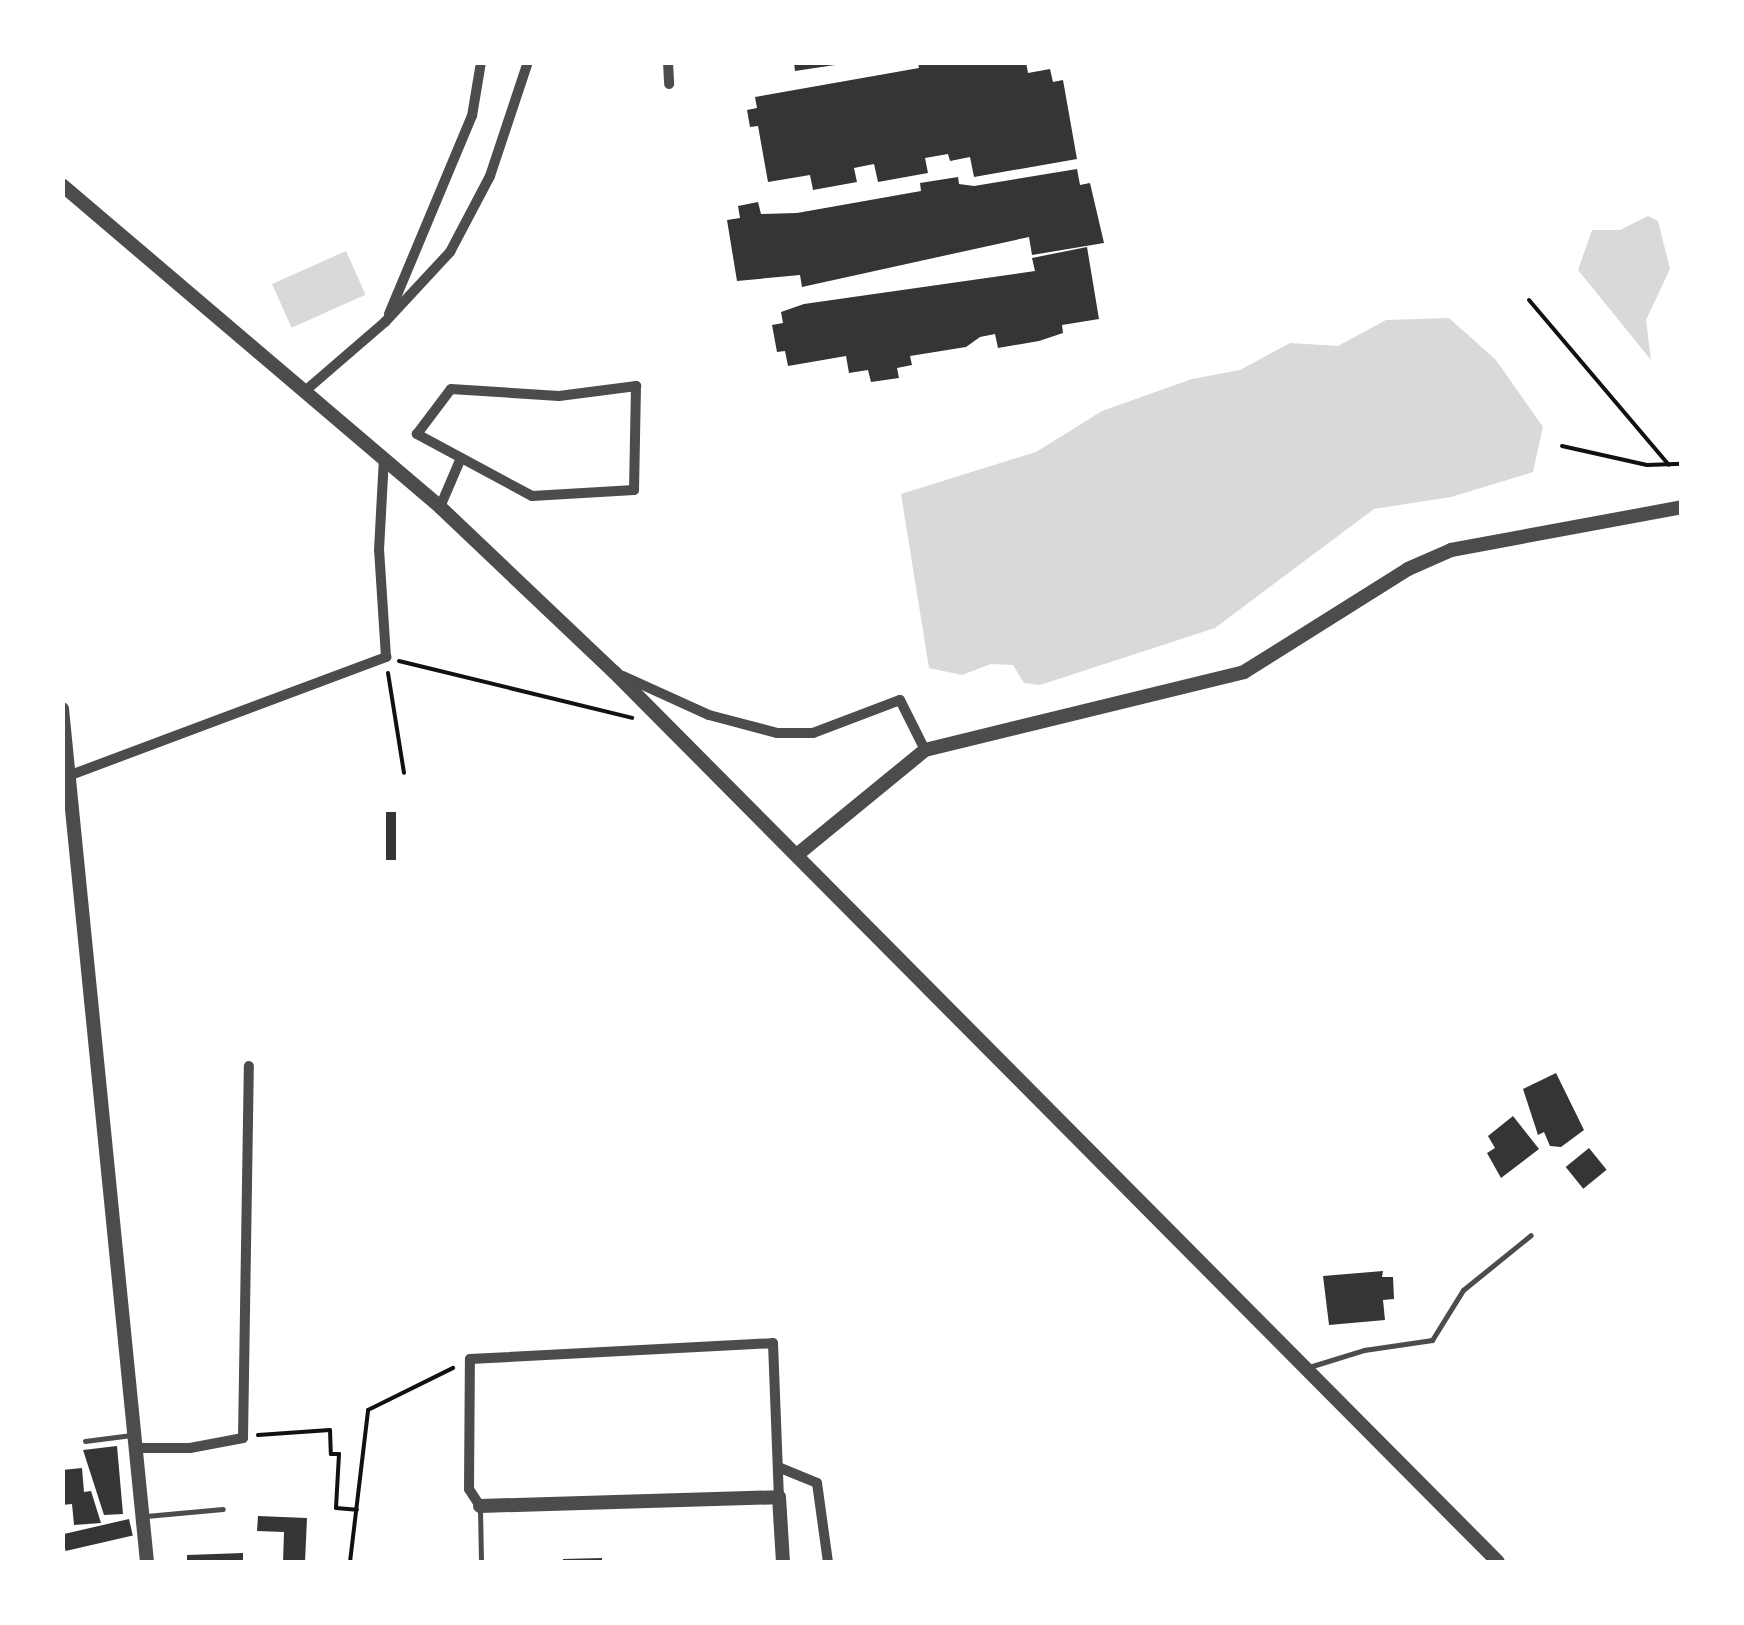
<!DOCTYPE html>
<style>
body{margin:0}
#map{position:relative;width:1744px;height:1625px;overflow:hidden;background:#fff;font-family:"Times New Roman",serif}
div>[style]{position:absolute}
.water>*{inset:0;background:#d9d9d9;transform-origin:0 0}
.building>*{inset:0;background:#353535;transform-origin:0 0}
.path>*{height:4px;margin:-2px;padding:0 2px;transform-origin:2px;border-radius:2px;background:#111}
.service>*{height:5px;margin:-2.5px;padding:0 2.5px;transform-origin:2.5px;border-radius:2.5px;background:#4c4c4c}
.minor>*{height:10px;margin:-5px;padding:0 5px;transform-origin:5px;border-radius:5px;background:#4c4c4c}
.tertiary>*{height:14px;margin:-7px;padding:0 7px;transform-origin:7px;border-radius:7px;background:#4c4c4c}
span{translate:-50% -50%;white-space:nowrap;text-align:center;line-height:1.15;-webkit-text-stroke:10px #fff;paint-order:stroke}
.frame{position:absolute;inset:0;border:65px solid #fff;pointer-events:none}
</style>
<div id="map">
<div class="water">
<div style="clip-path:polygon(1648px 216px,1658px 221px,1670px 269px,1646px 320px,1651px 360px,1578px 270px,1592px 230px,1620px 230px)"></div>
<div style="left:346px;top:251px;width:48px;height:81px;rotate:66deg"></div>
<div style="clip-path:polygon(1449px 318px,1496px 360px,1543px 427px,1533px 472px,1451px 497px,1374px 509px,1215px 628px,1040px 685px,1024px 683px,1013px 665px,991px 664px,962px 675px,929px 668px,901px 494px,1036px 452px,1102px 411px,1192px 379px,1240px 370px,1290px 343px,1338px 346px,1386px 320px)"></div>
</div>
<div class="building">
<div style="clip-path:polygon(794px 62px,835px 62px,835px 65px,795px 71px)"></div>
<div style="clip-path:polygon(918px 62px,1026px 62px,1028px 73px,1050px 69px,1053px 82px,1063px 80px,1077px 159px,974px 177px,970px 157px,950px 161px,948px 154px,925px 158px,928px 173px,878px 182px,874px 164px,854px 168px,857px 182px,813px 190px,810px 175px,768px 182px,758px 126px,750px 127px,747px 110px,757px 108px,755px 97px,919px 68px)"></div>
<div style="clip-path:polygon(1077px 169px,1080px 185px,1090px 183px,1104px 243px,1032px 255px,1029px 237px,802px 287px,800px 275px,737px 281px,727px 220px,740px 218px,738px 206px,758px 202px,761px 214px,797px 213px,921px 191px,920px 183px,958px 177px,959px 184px,974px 186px)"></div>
<div style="clip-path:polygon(1087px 247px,1099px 319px,1062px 325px,1063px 333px,1039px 341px,998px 348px,995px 334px,980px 337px,966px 347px,910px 356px,912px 365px,897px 368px,899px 378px,871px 382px,868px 370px,849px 373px,846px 356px,788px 366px,785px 351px,777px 352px,772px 325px,783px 323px,781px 312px,804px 304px,1035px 271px,1032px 258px)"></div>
<div style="left:386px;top:812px;width:10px;height:48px"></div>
<div style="clip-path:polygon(1556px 1073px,1584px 1130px,1561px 1147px,1550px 1146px,1544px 1132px,1538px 1135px,1523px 1089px)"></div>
<div style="clip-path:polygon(1513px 1116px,1539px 1149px,1501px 1178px,1487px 1153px,1495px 1148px,1488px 1136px)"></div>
<div style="left:1589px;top:1148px;width:28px;height:30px;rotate:51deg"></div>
<div style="clip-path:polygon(1383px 1271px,1382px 1277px,1393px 1277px,1394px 1299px,1383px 1300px,1385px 1320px,1329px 1325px,1323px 1276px)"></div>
<div style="clip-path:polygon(117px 1446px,123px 1514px,104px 1515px,83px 1450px)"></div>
<div style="clip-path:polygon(82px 1468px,84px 1492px,91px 1491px,101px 1523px,74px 1525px,72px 1504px,62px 1505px,62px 1470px)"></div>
<div style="clip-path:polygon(258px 1516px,307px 1518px,305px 1562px,283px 1562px,284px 1532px,257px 1531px)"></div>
<div style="left:129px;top:1519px;width:17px;height:69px;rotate:77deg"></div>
<div style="clip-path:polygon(243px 1553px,243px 1562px,187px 1562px,187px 1555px)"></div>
<div style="clip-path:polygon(602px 1558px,602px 1562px,563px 1562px,563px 1559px)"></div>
</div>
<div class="path">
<div style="left:1529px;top:300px;width:216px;rotate:49.7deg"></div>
<div style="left:1562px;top:446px;width:87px;rotate:12.6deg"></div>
<div style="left:1647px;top:465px;width:35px;rotate:-2deg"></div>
<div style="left:399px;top:661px;width:240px;rotate:13.7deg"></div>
<div style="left:388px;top:673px;width:101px;rotate:80.9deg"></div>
<div style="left:258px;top:1435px;width:72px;rotate:-4deg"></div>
<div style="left:330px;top:1430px;width:24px;rotate:88deg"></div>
<div style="left:331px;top:1454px;width:8px"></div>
<div style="left:339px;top:1454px;width:54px;rotate:93.2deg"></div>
<div style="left:336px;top:1508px;width:21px;rotate:5deg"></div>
<div style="left:350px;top:1562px;width:153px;rotate:-83.2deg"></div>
<div style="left:368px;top:1410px;width:95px;rotate:-26.3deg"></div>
</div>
<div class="service">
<div style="left:1309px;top:1367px;width:58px;rotate:-17.2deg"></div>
<div style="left:1364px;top:1350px;width:69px;rotate:-8.4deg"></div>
<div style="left:1432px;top:1340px;width:59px;rotate:-58.2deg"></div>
<div style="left:1463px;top:1290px;width:87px;rotate:-39deg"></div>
<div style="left:85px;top:1441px;width:47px;rotate:-7.3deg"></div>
<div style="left:480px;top:1509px;width:53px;rotate:88.9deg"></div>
<div style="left:146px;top:1516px;width:77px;rotate:-5.2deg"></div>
</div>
<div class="minor">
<div style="left:668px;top:62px;width:22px;rotate:87deg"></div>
<div style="left:389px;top:314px;width:215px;rotate:-67.3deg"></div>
<div style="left:472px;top:116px;width:55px;rotate:-80.5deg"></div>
<div style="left:636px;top:386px;width:104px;rotate:91.1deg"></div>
<div style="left:634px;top:490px;width:102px;rotate:176.6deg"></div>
<div style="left:532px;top:496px;width:131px;rotate:-151.7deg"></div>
<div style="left:417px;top:434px;width:56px;rotate:-52.9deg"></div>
<div style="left:451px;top:389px;width:108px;rotate:3.7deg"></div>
<div style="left:559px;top:396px;width:78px;rotate:-7.4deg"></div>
<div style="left:305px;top:391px;width:106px;rotate:-40.8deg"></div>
<div style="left:385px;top:322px;width:96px;rotate:-47.1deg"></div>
<div style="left:450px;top:252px;width:86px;rotate:-62.2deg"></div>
<div style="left:490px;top:176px;width:120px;rotate:-71.6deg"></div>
<div style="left:440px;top:507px;width:53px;rotate:-66.8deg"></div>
<div style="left:623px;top:676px;width:94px;rotate:24.4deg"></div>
<div style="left:709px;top:715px;width:70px;rotate:14.8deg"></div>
<div style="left:777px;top:733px;width:36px"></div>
<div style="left:813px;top:733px;width:93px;rotate:-20.8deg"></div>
<div style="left:900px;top:700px;width:56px;rotate:63.4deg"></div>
<div style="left:68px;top:776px;width:340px;rotate:-20.5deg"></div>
<div style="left:386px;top:657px;width:107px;rotate:-93.7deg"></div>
<div style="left:379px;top:550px;width:91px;rotate:-86.9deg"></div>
<div style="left:136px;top:1448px;width:54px"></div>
<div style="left:190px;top:1448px;width:54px;rotate:-10.7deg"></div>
<div style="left:243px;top:1438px;width:372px;rotate:-89.1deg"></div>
<div style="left:778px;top:1467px;width:42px;rotate:22.3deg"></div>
<div style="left:817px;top:1483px;width:80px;rotate:82.1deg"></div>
<div style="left:480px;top:1506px;width:20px;rotate:-123deg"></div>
<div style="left:469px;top:1489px;width:130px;rotate:-89.6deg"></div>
<div style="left:470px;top:1359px;width:303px;rotate:-3deg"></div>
<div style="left:773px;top:1343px;width:154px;rotate:87.8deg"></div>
</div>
<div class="tertiary">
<div style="left:62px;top:185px;width:497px;rotate:40.4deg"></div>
<div style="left:440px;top:507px;width:240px;rotate:43.5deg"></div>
<div style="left:614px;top:672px;width:1254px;rotate:45.19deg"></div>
<div style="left:62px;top:709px;width:857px;rotate:84.31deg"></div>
<div style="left:798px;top:854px;width:164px;rotate:-39.3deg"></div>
<div style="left:925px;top:750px;width:328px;rotate:-13.7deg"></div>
<div style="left:1244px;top:672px;width:194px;rotate:-32.1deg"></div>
<div style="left:1408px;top:569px;width:47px;rotate:-23.8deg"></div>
<div style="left:1451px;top:550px;width:235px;rotate:-10.5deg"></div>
<div style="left:480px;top:1506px;width:299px;rotate:-1.7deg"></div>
<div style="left:779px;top:1497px;width:65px;rotate:86.5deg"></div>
</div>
<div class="frame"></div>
</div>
